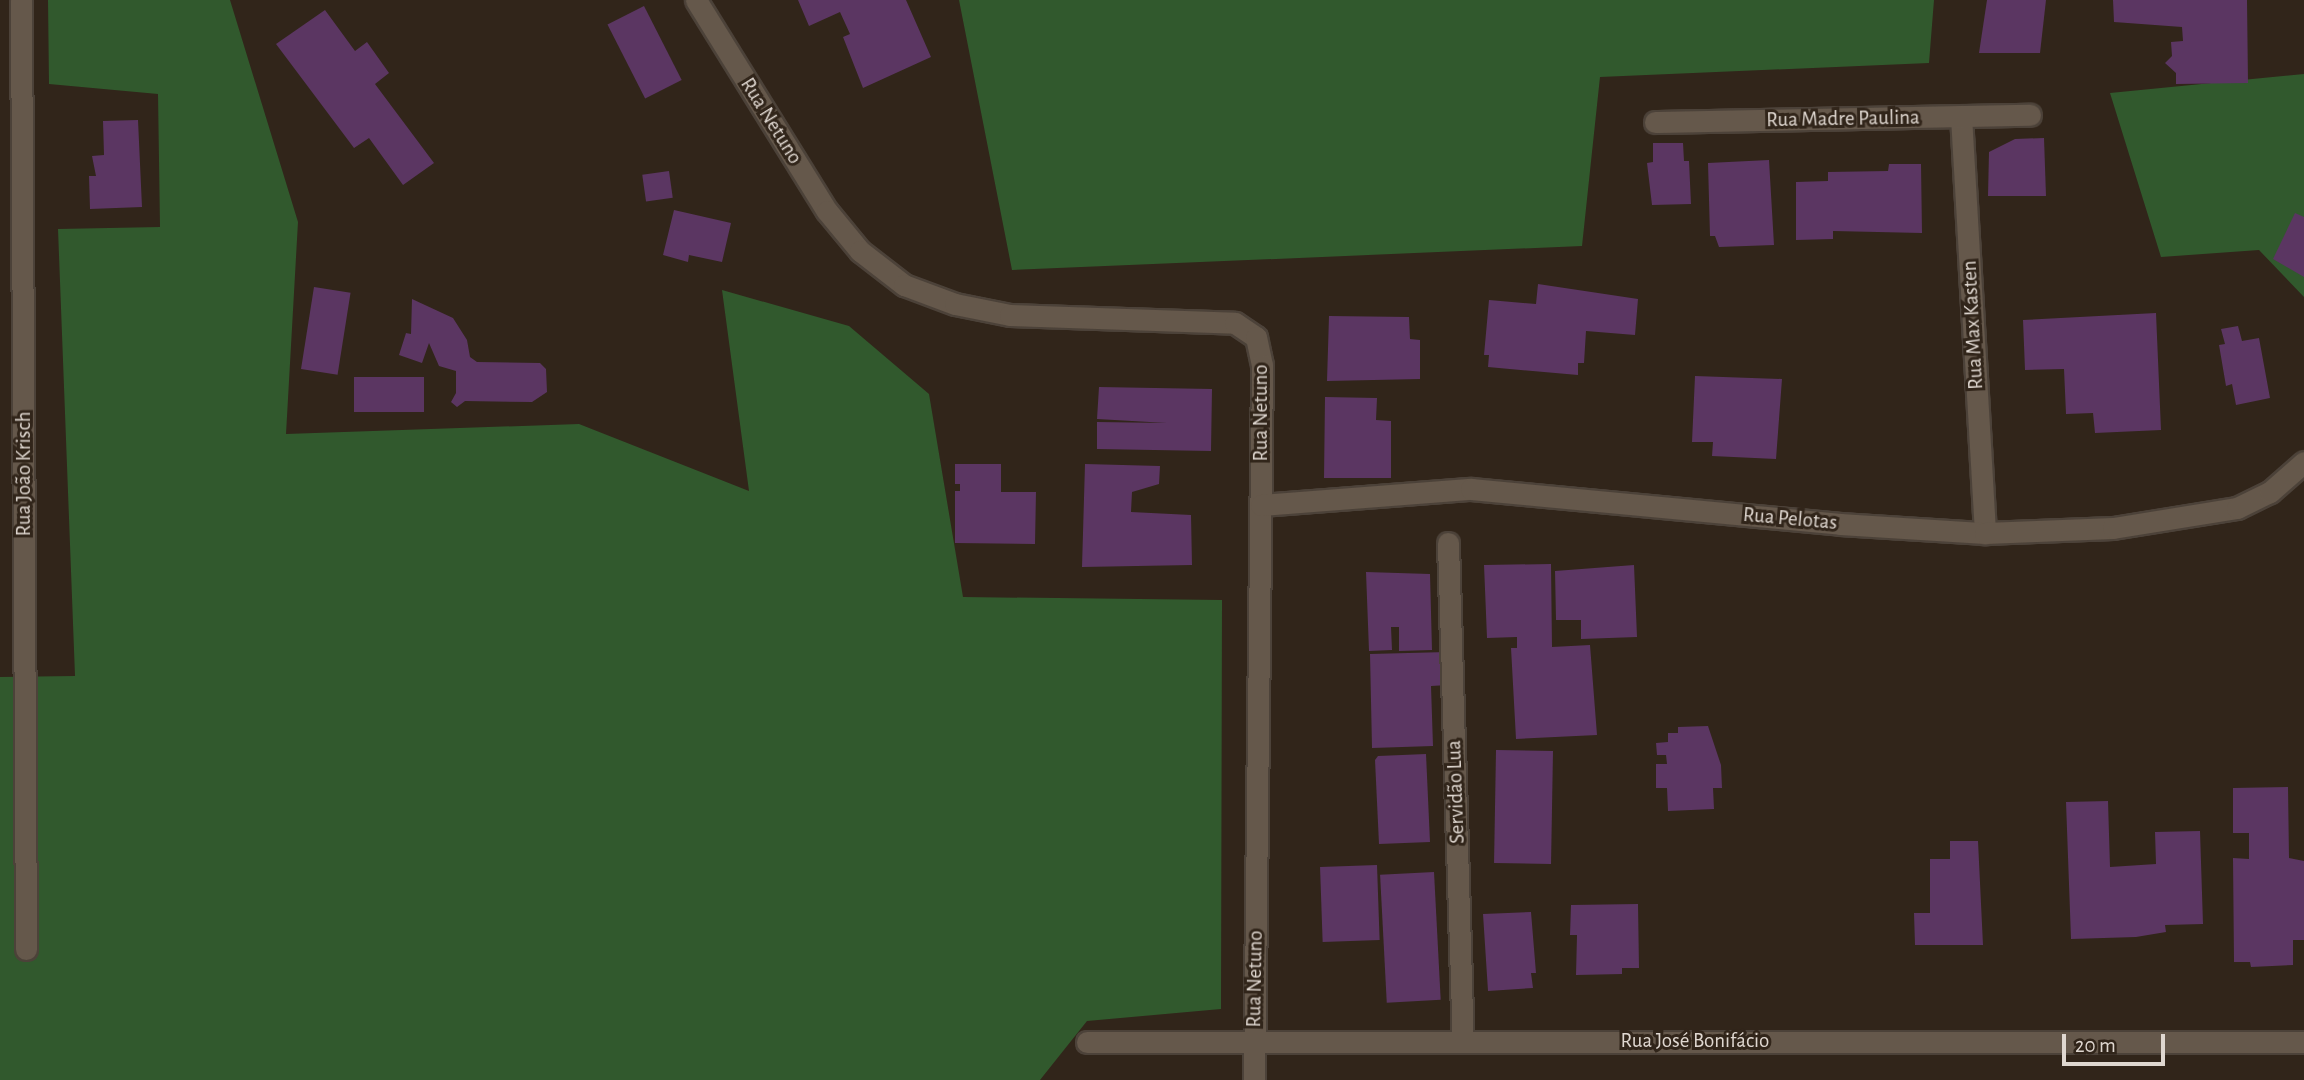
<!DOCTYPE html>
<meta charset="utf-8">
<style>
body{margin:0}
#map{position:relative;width:2304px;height:1080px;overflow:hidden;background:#31251a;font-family:"Alegreya Sans",sans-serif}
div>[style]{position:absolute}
.forest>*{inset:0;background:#31592d}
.building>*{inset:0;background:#5b3662;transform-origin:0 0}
.roads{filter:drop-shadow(2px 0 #4c4239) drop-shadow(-2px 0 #4c4239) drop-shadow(0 2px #4c4239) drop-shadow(0 -2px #4c4239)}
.street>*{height:21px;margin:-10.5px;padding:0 10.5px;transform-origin:10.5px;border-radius:10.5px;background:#65584b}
span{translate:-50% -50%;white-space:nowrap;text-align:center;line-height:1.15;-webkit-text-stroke:6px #31251a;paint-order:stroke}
.street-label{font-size:21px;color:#dfd7d0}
.scale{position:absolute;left:2062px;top:1034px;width:103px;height:32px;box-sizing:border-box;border:4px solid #dfd7d0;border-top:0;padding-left:9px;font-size:21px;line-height:24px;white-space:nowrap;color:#dfd7d0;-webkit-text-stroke:5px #31251a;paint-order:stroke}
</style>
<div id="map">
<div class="forest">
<div style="clip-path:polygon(48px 0,230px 0,298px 222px,286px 434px,579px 424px,749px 491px,722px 290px,849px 326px,929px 394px,963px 597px,1222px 600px,1221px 1009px,1087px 1021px,1040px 1080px,0 1080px,0 677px,75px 676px,58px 229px,160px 227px,158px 94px,49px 84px)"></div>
<div style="clip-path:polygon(959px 0,1934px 0,1929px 63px,1600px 77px,1582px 246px,1012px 270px)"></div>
<div style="clip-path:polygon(2304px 74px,2304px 297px,2259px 250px,2161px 257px,2110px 93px)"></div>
</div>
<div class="building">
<div style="clip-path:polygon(798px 0,906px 0,931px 57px,863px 88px,843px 37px,850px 34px,840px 12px,809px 26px)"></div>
<div style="clip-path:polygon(1987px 0,2046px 0,2040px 53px,1979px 53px)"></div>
<div style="clip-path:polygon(2113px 0,2247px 0,2248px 83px,2176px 84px,2176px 73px,2165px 63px,2172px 56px,2171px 42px,2183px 41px,2182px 27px,2114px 22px)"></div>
<div style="left:644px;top:6px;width:83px;height:41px;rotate:63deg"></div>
<div style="clip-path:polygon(325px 10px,355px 51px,367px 42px,389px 73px,375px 84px,434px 163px,403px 185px,369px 138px,354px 148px,276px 44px)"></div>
<div style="clip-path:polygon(138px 120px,142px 207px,90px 209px,89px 176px,96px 176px,92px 156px,104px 155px,103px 121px)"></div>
<div style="clip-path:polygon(2044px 138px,2046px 196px,1988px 196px,1989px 152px,2015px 139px)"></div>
<div style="clip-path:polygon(1653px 143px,1683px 143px,1684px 161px,1689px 161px,1691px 204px,1652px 205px,1647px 163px,1653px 162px)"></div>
<div style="clip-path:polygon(1769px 160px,1774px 245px,1719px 247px,1715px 236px,1710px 236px,1708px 163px)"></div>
<div style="clip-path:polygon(1889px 164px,1921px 164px,1922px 233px,1833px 231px,1833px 239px,1796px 240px,1796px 182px,1828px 181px,1828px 172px,1888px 171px)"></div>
<div style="left:669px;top:171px;width:27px;height:27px;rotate:82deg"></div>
<div style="clip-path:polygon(674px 210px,731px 223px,722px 262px,689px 255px,688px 262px,663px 255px)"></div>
<div style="clip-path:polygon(2295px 213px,2304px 217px,2304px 277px,2273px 259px)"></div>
<div style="clip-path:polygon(1538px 284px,1638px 299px,1635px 335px,1586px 331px,1584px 363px,1578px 363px,1578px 375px,1488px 367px,1489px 355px,1484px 355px,1489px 300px,1536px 304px)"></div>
<div style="left:314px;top:287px;width:37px;height:83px;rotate:9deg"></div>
<div style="clip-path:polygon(412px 299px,453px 318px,467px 340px,470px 357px,477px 362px,540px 363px,546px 369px,547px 392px,532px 402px,465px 401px,457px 407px,451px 402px,456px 393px,456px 371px,439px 366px,429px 343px,422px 363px,399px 355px,406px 333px,411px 334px)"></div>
<div style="clip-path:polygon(2156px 313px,2161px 430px,2095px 433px,2093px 413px,2066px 414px,2064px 369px,2025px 370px,2023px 320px)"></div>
<div style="clip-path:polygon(1329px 316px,1409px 317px,1410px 339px,1420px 340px,1420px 379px,1327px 381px)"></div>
<div style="clip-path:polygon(2238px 326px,2242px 341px,2259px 338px,2270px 398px,2236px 405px,2232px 384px,2226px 386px,2219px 345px,2225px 344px,2221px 329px)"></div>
<div style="clip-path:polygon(1695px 376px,1782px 379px,1776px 459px,1712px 456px,1713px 442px,1692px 442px)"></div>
<div style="left:354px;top:377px;width:70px;height:35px"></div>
<div style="clip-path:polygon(1099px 387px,1212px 389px,1211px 451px,1097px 449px,1097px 422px,1167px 423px,1097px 419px)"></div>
<div style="clip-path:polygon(1325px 397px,1377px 398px,1376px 420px,1391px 421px,1391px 478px,1324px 478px)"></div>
<div style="clip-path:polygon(955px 464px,1001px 464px,1001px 492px,1036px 492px,1035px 544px,955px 543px,955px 491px,960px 491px,960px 484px,955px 484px)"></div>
<div style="clip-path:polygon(1085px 464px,1160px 466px,1159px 484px,1132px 492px,1131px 512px,1191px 515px,1192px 565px,1082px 567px)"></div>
<div style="clip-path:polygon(1551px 564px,1552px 647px,1590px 645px,1597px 735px,1516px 739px,1511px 648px,1517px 648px,1517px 637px,1487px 638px,1484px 565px)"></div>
<div style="clip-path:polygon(1634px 565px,1637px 637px,1581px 639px,1581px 620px,1556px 620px,1555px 571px)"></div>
<div style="clip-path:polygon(1366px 572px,1430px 574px,1432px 650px,1399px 651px,1399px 627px,1391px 627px,1392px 650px,1369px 651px)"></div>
<div style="clip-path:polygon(1447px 652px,1448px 685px,1431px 686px,1433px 746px,1372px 748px,1370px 654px)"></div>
<div style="clip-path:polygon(1708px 726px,1721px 765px,1722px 788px,1713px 788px,1714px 809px,1668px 811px,1667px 788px,1656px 788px,1656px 764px,1667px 764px,1666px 755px,1657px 755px,1656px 743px,1668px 742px,1668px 733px,1678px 733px,1678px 727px)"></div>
<div style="left:1553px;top:751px;width:113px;height:57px;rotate:91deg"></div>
<div style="clip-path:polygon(1426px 754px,1430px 842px,1379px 844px,1375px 760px,1378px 756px)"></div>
<div style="clip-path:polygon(2288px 787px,2289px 858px,2304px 861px,2304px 940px,2293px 940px,2293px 965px,2251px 967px,2250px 962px,2234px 962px,2233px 858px,2249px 859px,2249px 833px,2233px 833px,2233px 788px)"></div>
<div style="clip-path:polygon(2108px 801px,2110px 867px,2156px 864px,2155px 832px,2200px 831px,2203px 924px,2165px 925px,2166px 932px,2136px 937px,2071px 939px,2066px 802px)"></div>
<div style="clip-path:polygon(1950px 841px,1978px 841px,1983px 945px,1915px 945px,1914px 913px,1930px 913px,1930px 859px,1950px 859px)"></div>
<div style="left:1377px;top:865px;width:75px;height:57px;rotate:88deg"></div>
<div style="left:1434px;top:872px;width:128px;height:54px;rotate:87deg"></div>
<div style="clip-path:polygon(1638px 904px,1639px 968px,1622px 968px,1622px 974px,1576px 975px,1577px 935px,1570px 935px,1571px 905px)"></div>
<div style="clip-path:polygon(1531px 912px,1536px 973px,1531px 973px,1533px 988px,1488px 991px,1483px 914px)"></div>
</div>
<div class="roads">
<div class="street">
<div style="left:21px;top:0;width:949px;rotate:89.7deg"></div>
<div style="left:696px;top:0;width:248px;rotate:58.2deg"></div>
<div style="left:827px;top:211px;width:52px;rotate:50.5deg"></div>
<div style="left:860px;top:251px;width:56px;rotate:37.7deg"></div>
<div style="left:904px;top:285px;width:54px;rotate:20.4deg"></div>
<div style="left:955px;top:304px;width:56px;rotate:11.3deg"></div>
<div style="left:1010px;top:315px;width:225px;rotate:2deg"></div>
<div style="left:1235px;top:323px;width:25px;rotate:34deg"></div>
<div style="left:1256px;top:337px;width:29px;rotate:78deg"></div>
<div style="left:1262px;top:365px;width:715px;rotate:90.64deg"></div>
<div style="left:1961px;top:116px;width:418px;rotate:86.7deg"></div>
<div style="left:1655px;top:122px;width:375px;rotate:-1.1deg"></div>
<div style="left:1261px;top:505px;width:211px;rotate:-4.4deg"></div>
<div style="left:1471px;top:489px;width:371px;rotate:5.4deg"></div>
<div style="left:1840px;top:524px;width:145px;rotate:3.6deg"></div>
<div style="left:1985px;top:533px;width:128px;rotate:-2.2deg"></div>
<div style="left:2113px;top:528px;width:126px;rotate:-9.2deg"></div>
<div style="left:2237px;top:508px;width:37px;rotate:-26deg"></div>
<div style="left:2270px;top:492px;width:45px;rotate:-41.4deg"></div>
<div style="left:1448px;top:543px;width:497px;rotate:88.3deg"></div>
<div style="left:1087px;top:1042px;width:1217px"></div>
</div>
</div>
<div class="street-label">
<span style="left:1843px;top:119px;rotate:-1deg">Rua Madre Paulina</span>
<span style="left:771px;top:121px;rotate:58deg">Rua Netuno</span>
<span style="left:1973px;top:325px;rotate:-93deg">Rua Max Kasten</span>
<span style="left:1261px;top:413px;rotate:-90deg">Rua Netuno</span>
<span style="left:24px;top:474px;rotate:-90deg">Rua João Krisch</span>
<span style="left:1790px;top:519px;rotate:5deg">Rua Pelotas</span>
<span style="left:1456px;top:792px;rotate:-92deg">Servidão Lua</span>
<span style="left:1255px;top:979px;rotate:-89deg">Rua Netuno</span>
<span style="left:1695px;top:1041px">Rua José Bonifácio</span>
</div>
<div class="scale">20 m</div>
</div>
